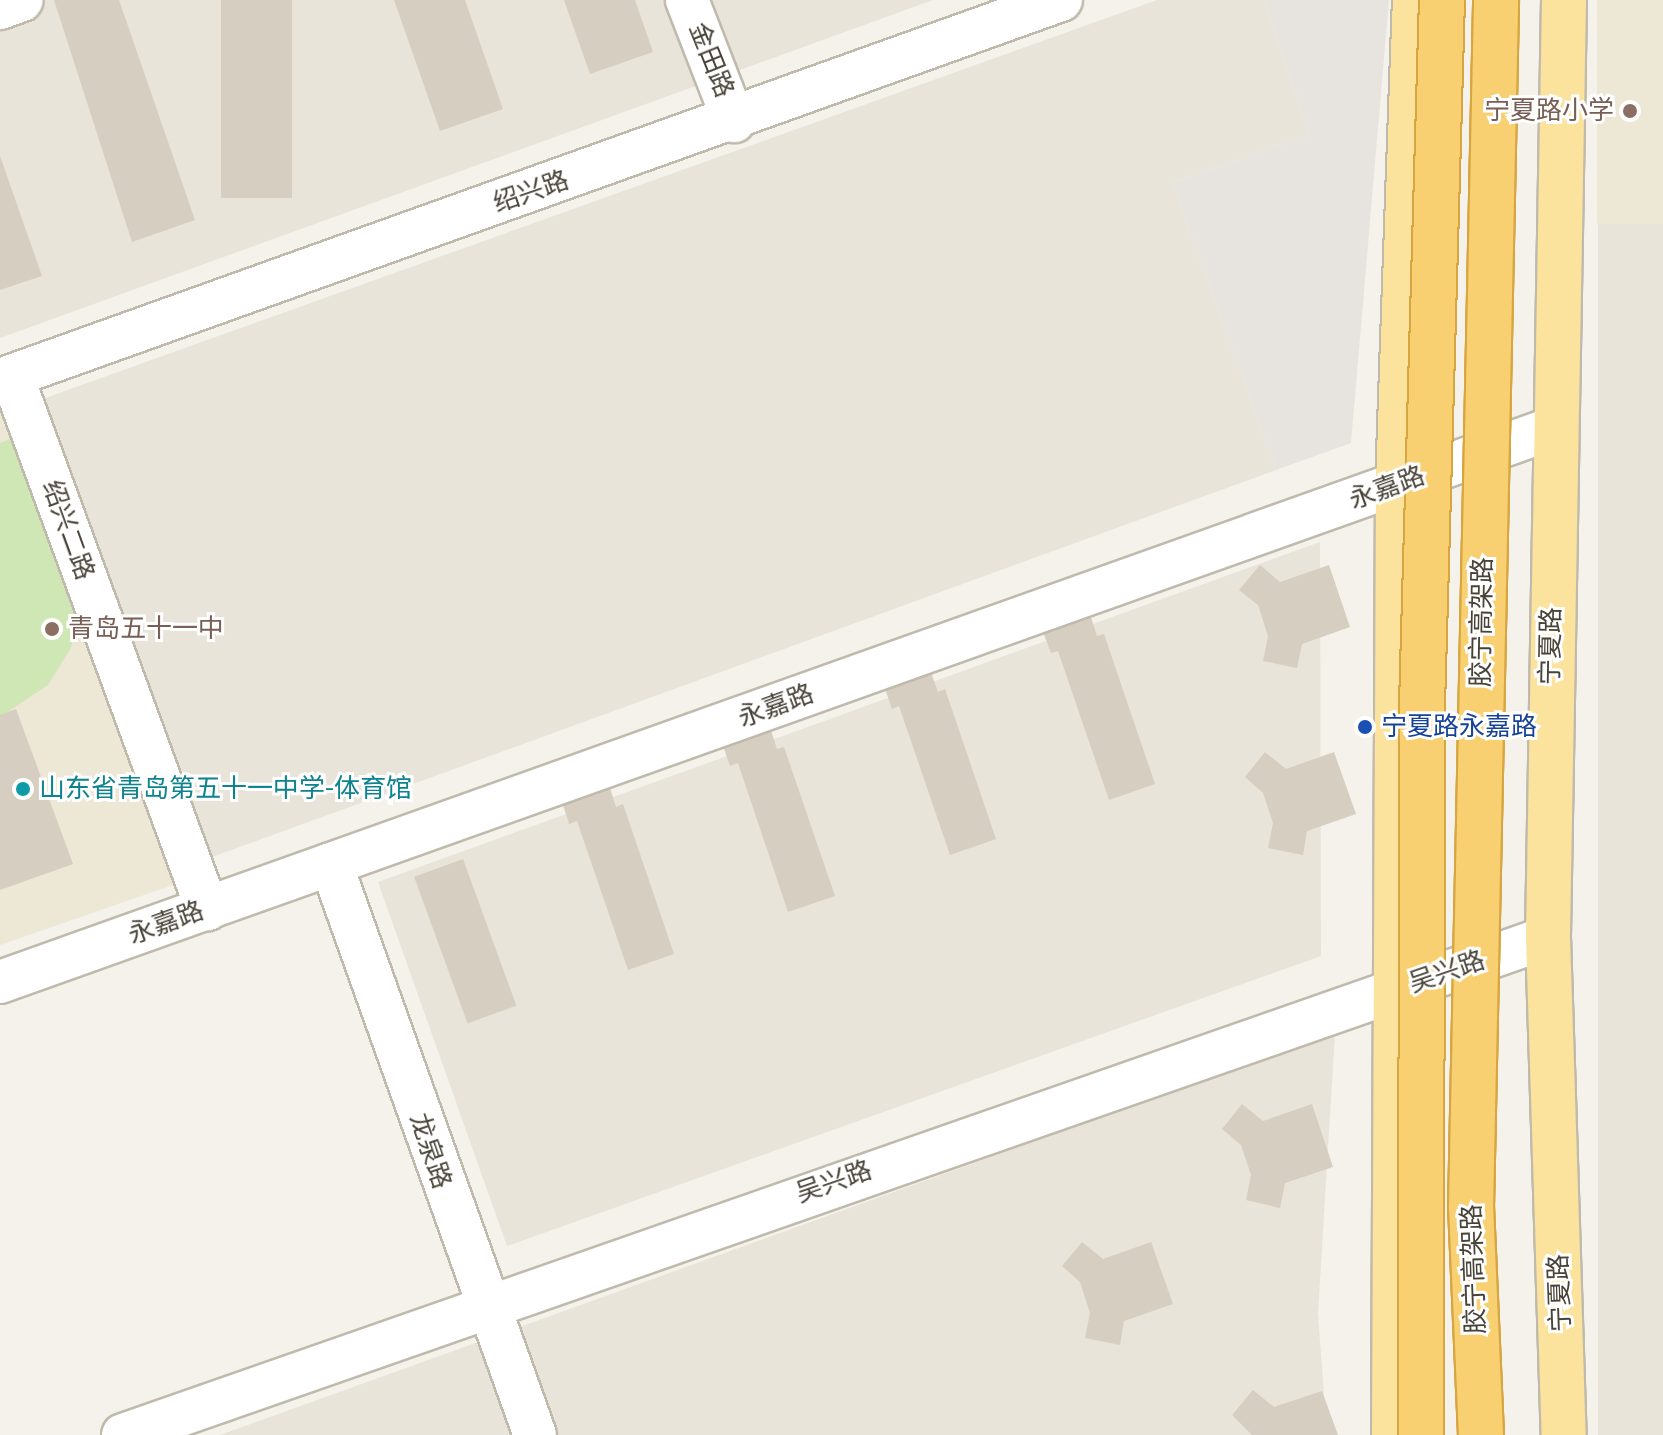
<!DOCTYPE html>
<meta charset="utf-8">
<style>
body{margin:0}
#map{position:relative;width:1663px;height:1435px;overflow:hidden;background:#f4f2ea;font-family:Karla,"Noto Sans SC",sans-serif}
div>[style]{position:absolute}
.residential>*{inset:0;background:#e8e4d9;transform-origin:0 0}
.industrial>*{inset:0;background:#e7e4df}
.education>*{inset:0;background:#ede7d5;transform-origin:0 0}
.green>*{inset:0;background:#cfe7b5}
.building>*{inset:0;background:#d6cec0;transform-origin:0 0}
.roads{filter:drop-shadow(2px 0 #c0baad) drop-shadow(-2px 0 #c0baad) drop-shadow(0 2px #c0baad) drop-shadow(0 -2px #c0baad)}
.minor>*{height:42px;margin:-21px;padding:0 21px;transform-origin:21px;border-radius:21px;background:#fff}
.major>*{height:44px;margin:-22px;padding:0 22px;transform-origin:22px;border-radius:22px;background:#fbe39d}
.bridges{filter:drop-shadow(2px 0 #d8a640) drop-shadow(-2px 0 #d8a640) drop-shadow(0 2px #d8a640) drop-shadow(0 -2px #d8a640)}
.highway-bridge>*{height:44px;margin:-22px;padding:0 22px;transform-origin:22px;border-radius:22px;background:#f9d071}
.dots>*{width:22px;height:22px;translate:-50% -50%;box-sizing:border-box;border:4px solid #fff;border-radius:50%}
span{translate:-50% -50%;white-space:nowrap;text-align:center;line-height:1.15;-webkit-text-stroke:6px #fff;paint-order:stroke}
.street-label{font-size:26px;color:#484338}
.education-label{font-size:26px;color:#785e54}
.right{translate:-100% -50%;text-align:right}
.left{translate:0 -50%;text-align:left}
.transit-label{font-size:26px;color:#164399}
.culture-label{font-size:26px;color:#0d838f}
</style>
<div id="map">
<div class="residential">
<div style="clip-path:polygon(0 0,933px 0,0 338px)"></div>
<div style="clip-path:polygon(1157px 0,1264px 0,1310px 135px,1172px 182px,1276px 470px,204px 860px,37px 401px)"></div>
<div style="left:1663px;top:222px;width:1213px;height:65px;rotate:90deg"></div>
<div style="clip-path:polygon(1320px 542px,1321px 956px,507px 1246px,378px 882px)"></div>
<div style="clip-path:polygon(1335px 1033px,1318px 1314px,1327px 1435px,220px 1435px)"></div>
</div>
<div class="industrial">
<div style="clip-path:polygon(1264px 0,1389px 0,1351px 443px,1276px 470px,1172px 182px,1310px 135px)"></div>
</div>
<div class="education">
<div style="left:1597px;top:0;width:66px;height:224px"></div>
<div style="clip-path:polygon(0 380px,196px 877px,0 945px)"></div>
</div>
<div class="green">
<div style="clip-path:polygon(15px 437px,79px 606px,71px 648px,48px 685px,0 717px,0 443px)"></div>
</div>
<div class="building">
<div style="clip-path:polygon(54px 0,119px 0,195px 220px,132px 242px)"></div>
<div style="left:221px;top:0;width:71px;height:198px"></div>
<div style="clip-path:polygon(394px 0,465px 0,503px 109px,440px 131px)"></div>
<div style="clip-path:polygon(564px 0,635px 0,653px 52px,590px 74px)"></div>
<div style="clip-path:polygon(0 156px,42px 276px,0 290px)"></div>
<div style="clip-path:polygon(1260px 565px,1280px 582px,1329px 565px,1350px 627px,1302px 644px,1297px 668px,1263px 661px,1268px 636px,1258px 605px,1239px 590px)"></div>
<div style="clip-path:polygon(1088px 608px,1097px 636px,1104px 634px,1155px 784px,1109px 800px,1058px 651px,1051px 653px,1040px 624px)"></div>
<div style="clip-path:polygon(928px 664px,938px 692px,945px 689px,996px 839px,950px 855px,899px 706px,892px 709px,882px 680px)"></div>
<div style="clip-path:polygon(16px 709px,73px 864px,0 890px,0 715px)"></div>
<div style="clip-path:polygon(768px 721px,777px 749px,784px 747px,835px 896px,788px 912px,738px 763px,730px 766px,720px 737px)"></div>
<div style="clip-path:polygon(1265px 752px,1286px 769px,1334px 752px,1356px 814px,1307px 831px,1303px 855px,1268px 848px,1273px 823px,1263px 793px,1245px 777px)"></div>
<div style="clip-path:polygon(607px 779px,616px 807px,623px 804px,674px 954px,628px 970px,577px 821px,569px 824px,560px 795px)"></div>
<div style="left:463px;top:859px;width:156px;height:52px;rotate:70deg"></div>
<div style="clip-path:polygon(1242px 1104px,1263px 1121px,1312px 1104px,1333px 1167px,1285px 1183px,1280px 1208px,1246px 1200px,1251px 1175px,1241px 1145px,1222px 1129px)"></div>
<div style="clip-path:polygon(1082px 1242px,1103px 1259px,1151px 1242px,1173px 1304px,1124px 1321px,1120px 1345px,1085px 1338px,1090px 1313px,1080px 1282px,1062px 1266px)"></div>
<div style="clip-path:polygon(1253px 1390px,1274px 1407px,1322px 1391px,1338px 1435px,1252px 1435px,1232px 1415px)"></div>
</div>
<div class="roads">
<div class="minor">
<div style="left:687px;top:0;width:130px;rotate:68.8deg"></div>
<div style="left:0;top:8px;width:23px;rotate:-20deg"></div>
<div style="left:12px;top:376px;width:568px;rotate:69.9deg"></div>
<div style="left:0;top:380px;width:1127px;rotate:-19.71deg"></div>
<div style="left:331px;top:864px;width:606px;rotate:70.34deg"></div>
<div style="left:0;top:982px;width:1649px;rotate:-19.63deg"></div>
<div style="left:123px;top:1435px;width:1510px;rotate:-19.26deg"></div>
</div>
<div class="major">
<div style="left:1564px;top:0;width:937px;rotate:90.98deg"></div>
<div style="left:1548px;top:937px;width:498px;rotate:88.2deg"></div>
<div style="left:1394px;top:1435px;width:951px;rotate:-89.76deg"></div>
<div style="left:1398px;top:484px;width:484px;rotate:-88deg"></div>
</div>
</div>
<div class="bridges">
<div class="highway-bridge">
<div style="left:1421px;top:1435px;width:730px;rotate:-89.92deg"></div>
<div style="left:1422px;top:705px;width:705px;rotate:-88.38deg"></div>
<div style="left:1481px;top:1435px;width:227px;rotate:-92.5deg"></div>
<div style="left:1471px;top:1208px;width:1208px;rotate:-88.81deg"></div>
</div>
</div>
<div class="dots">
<div style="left:1630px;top:111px;background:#8d6e63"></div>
<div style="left:52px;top:629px;background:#8d6e63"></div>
<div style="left:1365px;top:727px;background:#1a4fb4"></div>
<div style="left:23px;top:789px;background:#0f9aa8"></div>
</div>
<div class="street-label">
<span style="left:711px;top:60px;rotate:68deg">金田路</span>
<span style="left:531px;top:192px;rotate:-19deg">绍兴路</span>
<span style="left:1387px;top:488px;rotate:-20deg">永嘉路</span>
<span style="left:68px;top:530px;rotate:70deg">绍兴二路</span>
<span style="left:1482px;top:622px;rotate:-89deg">胶宁高架路</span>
<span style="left:1551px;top:646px;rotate:-89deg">宁夏路</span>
<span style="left:776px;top:706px;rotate:-20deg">永嘉路</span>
<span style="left:166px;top:923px;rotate:-20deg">永嘉路</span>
<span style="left:1447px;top:972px;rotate:-19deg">吴兴路</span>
<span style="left:430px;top:1151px;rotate:71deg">龙泉路</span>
<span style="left:834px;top:1182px;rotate:-19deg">吴兴路</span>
<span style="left:1474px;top:1269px;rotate:-92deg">胶宁高架路</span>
<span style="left:1560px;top:1293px;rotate:-92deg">宁夏路</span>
</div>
<div class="education-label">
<span class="right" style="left:1614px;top:111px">宁夏路小学</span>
<span class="left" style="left:68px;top:629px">青岛五十一中</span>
</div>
<div class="transit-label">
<span class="left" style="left:1381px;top:727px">宁夏路永嘉路</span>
</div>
<div class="culture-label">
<span class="left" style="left:39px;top:789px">山东省青岛第五十一中学-体育馆</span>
</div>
</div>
